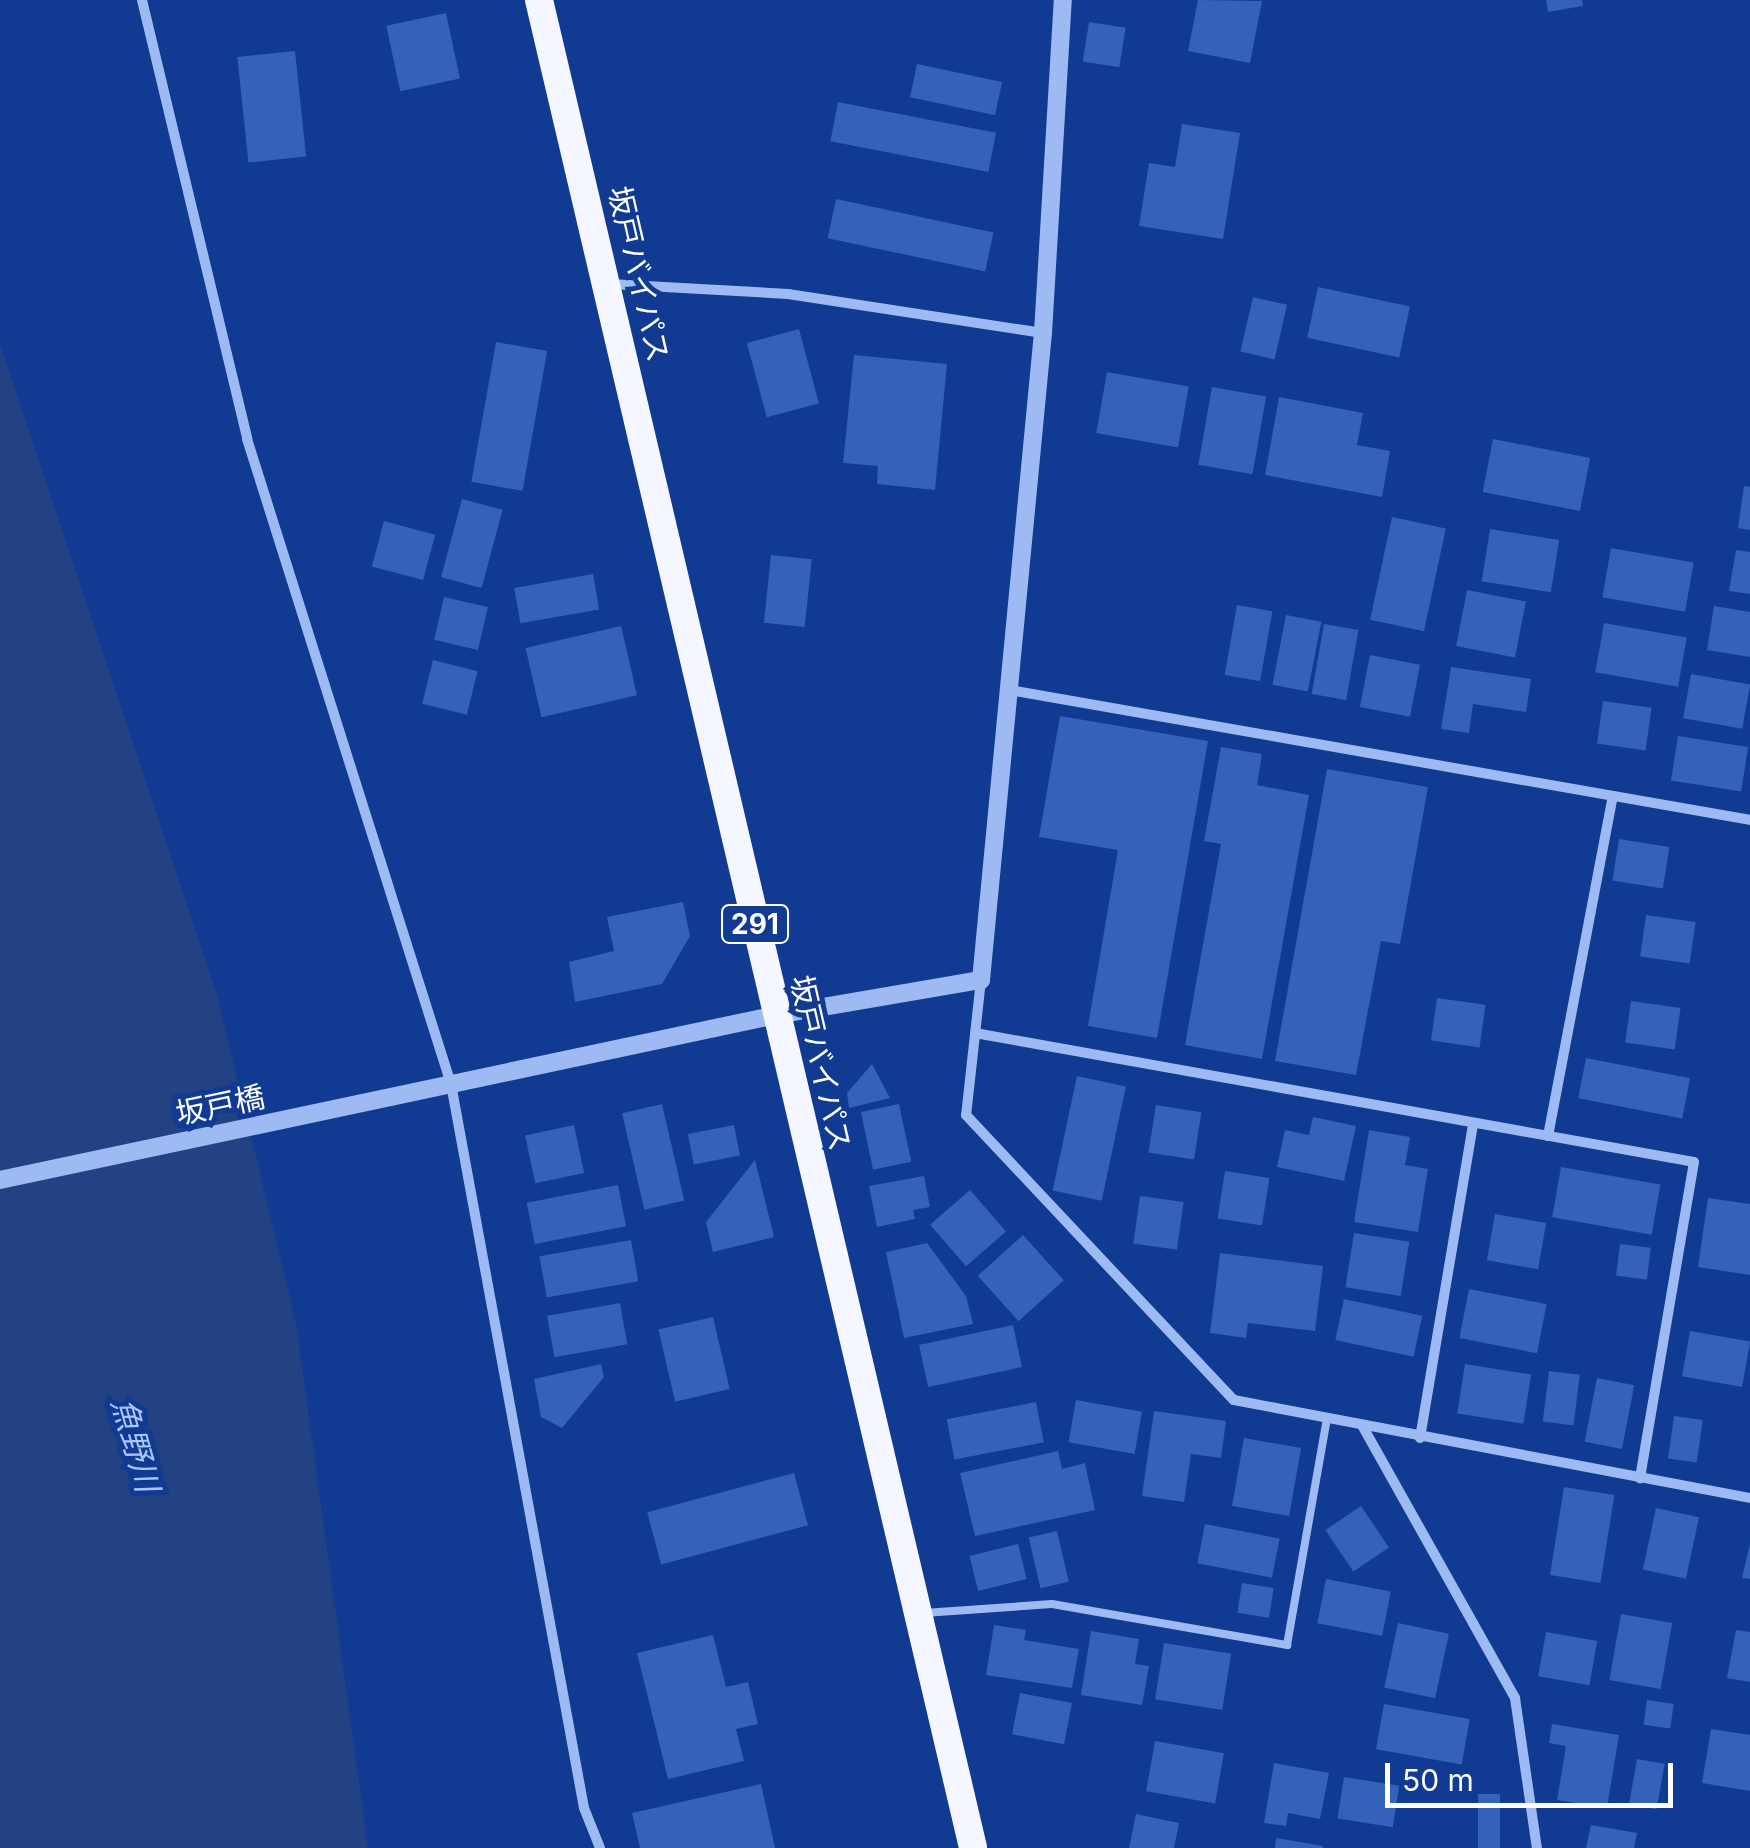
<!DOCTYPE html>
<meta charset="utf-8">
<style>
body{margin:0}
#map{position:relative;width:1750px;height:1848px;overflow:hidden;background:#113a92;font-family:Inter,"Noto Sans JP",sans-serif}
div>[style]{position:absolute}
.water>*{inset:0;background:#234284}
.building>*{inset:0;background:#3461ba;transform-origin:0 0}
.service>*{height:8px;margin:-4px;padding:0 4px;transform-origin:4px;border-radius:4px;background:#9dbaf3}
.minor>*{height:10px;margin:-5px;padding:0 5px;transform-origin:5px;border-radius:5px;background:#9dbaf3}
.tertiary>*{height:18px;margin:-9px;padding:0 9px;transform-origin:9px;border-radius:9px;background:#9dbaf3}
.trunk>*{height:28px;margin:-14px;padding:0 14px;transform-origin:14px;border-radius:14px;background:#f4f7ff}
span{translate:-50% -50%;white-space:nowrap;text-align:center;line-height:1.15;-webkit-text-stroke:10px #113a92;paint-order:stroke}
.shield-label span{padding:2px 8px;background:#113a92;border:2px solid;border-radius:8px;-webkit-text-stroke-width:0}
.shield-label{font-size:28px;color:#fff;font-weight:700}
.street-label{font-size:30px;color:#fff}
.water-label{font-size:32px;color:#a9c5fa;font-style:italic}
.scale{position:absolute;left:1385px;top:1763px;width:288px;height:45px;box-sizing:border-box;border:5px solid #fff;border-top:0;padding-left:12px;font-size:30px;line-height:35px;white-space:nowrap;color:#fff;-webkit-text-stroke:8px #113a92;paint-order:stroke}
</style>
<div id="map">
<div class="water">
<div style="clip-path:polygon(0 343px,217px 995px,296px 1323px,368px 1848px,0 1848px)"></div>
</div>
<div class="building">
<div style="clip-path:polygon(1198px 0,1262px 1px,1250px 63px,1188px 51px)"></div>
<div style="clip-path:polygon(1546px 0,1582px 0,1583px 6px,1548px 12px)"></div>
<div style="left:446px;top:13px;width:67px;height:61px;rotate:78deg"></div>
<div style="left:1089px;top:22px;width:37px;height:40px;rotate:9deg"></div>
<div style="left:295px;top:51px;width:106px;height:58px;rotate:84deg"></div>
<div style="left:917px;top:64px;width:87px;height:34px;rotate:12deg"></div>
<div style="left:838px;top:102px;width:161px;height:40px;rotate:11deg"></div>
<div style="clip-path:polygon(1182px 124px,1240px 133px,1223px 239px,1139px 226px,1149px 163px,1175px 167px)"></div>
<div style="left:836px;top:199px;width:161px;height:40px;rotate:12deg"></div>
<div style="left:1318px;top:287px;width:94px;height:52px;rotate:12deg"></div>
<div style="left:1253px;top:297px;width:35px;height:56px;rotate:13deg"></div>
<div style="left:799px;top:329px;width:77px;height:54px;rotate:75deg"></div>
<div style="left:496px;top:342px;width:52px;height:142px;rotate:10deg"></div>
<div style="clip-path:polygon(854px 355px,947px 364px,935px 490px,877px 484px,878px 466px,843px 463px)"></div>
<div style="left:1107px;top:372px;width:83px;height:62px;rotate:10deg"></div>
<div style="left:1212px;top:387px;width:55px;height:79px;rotate:10deg"></div>
<div style="clip-path:polygon(1279px 397px,1363px 413px,1357px 445px,1390px 451px,1382px 497px,1265px 475px)"></div>
<div style="left:1493px;top:439px;width:99px;height:54px;rotate:11deg"></div>
<div style="clip-path:polygon(1744px 486px,1750px 487px,1750px 530px,1738px 528px)"></div>
<div style="left:462px;top:499px;width:42px;height:81px;rotate:15deg"></div>
<div style="left:1392px;top:517px;width:55px;height:105px;rotate:12deg"></div>
<div style="left:384px;top:521px;width:53px;height:47px;rotate:15deg"></div>
<div style="left:1490px;top:529px;width:70px;height:53px;rotate:9deg"></div>
<div style="left:1611px;top:548px;width:84px;height:50px;rotate:10deg"></div>
<div style="clip-path:polygon(1736px 550px,1750px 552px,1750px 594px,1729px 591px)"></div>
<div style="left:771px;top:555px;width:41px;height:68px;rotate:6deg"></div>
<div style="left:593px;top:574px;width:36px;height:80px;rotate:80deg"></div>
<div style="left:1467px;top:590px;width:60px;height:57px;rotate:11deg"></div>
<div style="left:444px;top:597px;width:45px;height:44px;rotate:13deg"></div>
<div style="left:1237px;top:605px;width:36px;height:71px;rotate:10deg"></div>
<div style="clip-path:polygon(1714px 606px,1750px 612px,1750px 657px,1707px 650px)"></div>
<div style="left:1286px;top:615px;width:36px;height:71px;rotate:11deg"></div>
<div style="left:1604px;top:623px;width:84px;height:50px;rotate:10deg"></div>
<div style="left:1324px;top:624px;width:35px;height:71px;rotate:10deg"></div>
<div style="left:621px;top:626px;width:71px;height:98px;rotate:77deg"></div>
<div style="left:1370px;top:655px;width:51px;height:53px;rotate:11deg"></div>
<div style="left:433px;top:660px;width:46px;height:45px;rotate:14deg"></div>
<div style="clip-path:polygon(1451px 667px,1531px 679px,1526px 712px,1473px 704px,1469px 733px,1441px 729px)"></div>
<div style="left:1691px;top:674px;width:60px;height:45px;rotate:10deg"></div>
<div style="left:1603px;top:701px;width:49px;height:43px;rotate:8deg"></div>
<div style="clip-path:polygon(1060px 716px,1208px 741px,1157px 1038px,1088px 1026px,1118px 850px,1039px 837px)"></div>
<div style="left:1678px;top:736px;width:71px;height:45px;rotate:9deg"></div>
<div style="clip-path:polygon(1221px 747px,1262px 754px,1257px 785px,1309px 795px,1262px 1059px,1185px 1045px,1221px 844px,1204px 841px)"></div>
<div style="clip-path:polygon(1327px 769px,1428px 787px,1400px 944px,1381px 941px,1356px 1075px,1275px 1061px)"></div>
<div style="left:1619px;top:839px;width:51px;height:42px;rotate:9deg"></div>
<div style="clip-path:polygon(683px 902px,690px 936px,662px 984px,575px 1002px,569px 962px,614px 951px,607px 917px)"></div>
<div style="left:1646px;top:915px;width:50px;height:42px;rotate:8deg"></div>
<div style="left:1437px;top:998px;width:49px;height:43px;rotate:8deg"></div>
<div style="left:1631px;top:1001px;width:50px;height:42px;rotate:8deg"></div>
<div style="left:1586px;top:1058px;width:106px;height:41px;rotate:11deg"></div>
<div style="clip-path:polygon(872px 1064px,890px 1098px,849px 1108px,847px 1093px)"></div>
<div style="left:1077px;top:1076px;width:50px;height:117px;rotate:12deg"></div>
<div style="left:662px;top:1104px;width:99px;height:41px;rotate:77deg"></div>
<div style="left:899px;top:1104px;width:59px;height:39px;rotate:78deg"></div>
<div style="left:1156px;top:1105px;width:46px;height:48px;rotate:9deg"></div>
<div style="clip-path:polygon(1313px 1117px,1356px 1126px,1344px 1181px,1277px 1167px,1285px 1130px,1309px 1135px)"></div>
<div style="left:574px;top:1125px;width:49px;height:50px;rotate:78deg"></div>
<div style="left:734px;top:1125px;width:31px;height:47px;rotate:79deg"></div>
<div style="clip-path:polygon(1369px 1130px,1410px 1137px,1405px 1165px,1428px 1169px,1418px 1232px,1354px 1222px)"></div>
<div style="clip-path:polygon(755px 1160px,774px 1237px,713px 1252px,706px 1222px)"></div>
<div style="left:1561px;top:1167px;width:101px;height:51px;rotate:10deg"></div>
<div style="left:1225px;top:1171px;width:45px;height:48px;rotate:9deg"></div>
<div style="clip-path:polygon(924px 1176px,930px 1207px,913px 1210px,915px 1219px,877px 1227px,869px 1186px)"></div>
<div style="left:618px;top:1185px;width:42px;height:93px;rotate:79deg"></div>
<div style="left:970px;top:1190px;width:55px;height:53px;rotate:49deg"></div>
<div style="left:1140px;top:1196px;width:44px;height:48px;rotate:8deg"></div>
<div style="clip-path:polygon(1708px 1198px,1750px 1204px,1750px 1275px,1698px 1267px)"></div>
<div style="left:1495px;top:1214px;width:52px;height:47px;rotate:10deg"></div>
<div style="left:1354px;top:1233px;width:56px;height:55px;rotate:9deg"></div>
<div style="left:1023px;top:1235px;width:61px;height:61px;rotate:48deg"></div>
<div style="left:631px;top:1240px;width:42px;height:93px;rotate:80deg"></div>
<div style="clip-path:polygon(927px 1243px,966px 1296px,973px 1324px,904px 1338px,886px 1252px)"></div>
<div style="left:1620px;top:1244px;width:31px;height:32px;rotate:7deg"></div>
<div style="clip-path:polygon(1220px 1253px,1323px 1266px,1315px 1331px,1248px 1323px,1246px 1338px,1210px 1333px)"></div>
<div style="left:1469px;top:1289px;width:79px;height:50px;rotate:11deg"></div>
<div style="left:1344px;top:1299px;width:80px;height:42px;rotate:12deg"></div>
<div style="left:620px;top:1303px;width:42px;height:74px;rotate:80deg"></div>
<div style="left:713px;top:1317px;width:74px;height:56px;rotate:77deg"></div>
<div style="left:1013px;top:1325px;width:43px;height:96px;rotate:78deg"></div>
<div style="left:1690px;top:1331px;width:61px;height:46px;rotate:10deg"></div>
<div style="clip-path:polygon(601px 1364px,604px 1377px,562px 1428px,541px 1417px,534px 1379px)"></div>
<div style="left:1465px;top:1364px;width:67px;height:50px;rotate:9deg"></div>
<div style="left:1549px;top:1371px;width:31px;height:51px;rotate:7deg"></div>
<div style="left:1597px;top:1378px;width:38px;height:65px;rotate:11deg"></div>
<div style="left:1076px;top:1400px;width:67px;height:43px;rotate:10deg"></div>
<div style="left:1036px;top:1402px;width:41px;height:91px;rotate:79deg"></div>
<div style="clip-path:polygon(1154px 1411px,1226px 1421px,1221px 1458px,1191px 1454px,1184px 1502px,1142px 1496px)"></div>
<div style="left:1674px;top:1416px;width:29px;height:43px;rotate:8deg"></div>
<div style="left:1244px;top:1438px;width:58px;height:69px;rotate:10deg"></div>
<div style="clip-path:polygon(1058px 1451px,1062px 1469px,1085px 1463px,1095px 1510px,975px 1536px,960px 1473px)"></div>
<div style="left:794px;top:1473px;width:54px;height:152px;rotate:75deg"></div>
<div style="left:1564px;top:1487px;width:51px;height:89px;rotate:9deg"></div>
<div style="left:1361px;top:1506px;width:50px;height:43px;rotate:56deg"></div>
<div style="left:1656px;top:1508px;width:44px;height:63px;rotate:12deg"></div>
<div style="left:1205px;top:1524px;width:76px;height:40px;rotate:11deg"></div>
<div style="left:1057px;top:1531px;width:52px;height:29px;rotate:77deg"></div>
<div style="clip-path:polygon(1750px 1543px,1750px 1579px,1742px 1578px)"></div>
<div style="left:1018px;top:1544px;width:36px;height:50px;rotate:76deg"></div>
<div style="left:1326px;top:1579px;width:66px;height:45px;rotate:11deg"></div>
<div style="left:1242px;top:1583px;width:32px;height:30px;rotate:9deg"></div>
<div style="left:1621px;top:1614px;width:52px;height:67px;rotate:10deg"></div>
<div style="left:1398px;top:1623px;width:52px;height:66px;rotate:12deg"></div>
<div style="clip-path:polygon(994px 1625px,1026px 1630px,1024px 1640px,1079px 1649px,1072px 1688px,986px 1675px)"></div>
<div style="clip-path:polygon(1736px 1630px,1750px 1632px,1750px 1682px,1727px 1678px)"></div>
<div style="clip-path:polygon(1091px 1631px,1139px 1639px,1135px 1664px,1149px 1666px,1142px 1705px,1081px 1695px)"></div>
<div style="left:1546px;top:1632px;width:52px;height:45px;rotate:10deg"></div>
<div style="clip-path:polygon(713px 1635px,726px 1687px,748px 1682px,758px 1724px,736px 1729px,744px 1761px,668px 1779px,637px 1653px)"></div>
<div style="left:1164px;top:1643px;width:68px;height:57px;rotate:9deg"></div>
<div style="left:1020px;top:1693px;width:53px;height:42px;rotate:11deg"></div>
<div style="left:1647px;top:1700px;width:27px;height:25px;rotate:8deg"></div>
<div style="left:1384px;top:1704px;width:87px;height:46px;rotate:10deg"></div>
<div style="clip-path:polygon(1552px 1724px,1619px 1735px,1607px 1808px,1557px 1800px,1566px 1746px,1549px 1743px)"></div>
<div style="clip-path:polygon(1711px 1729px,1750px 1735px,1750px 1791px,1702px 1783px)"></div>
<div style="left:1155px;top:1741px;width:70px;height:51px;rotate:10deg"></div>
<div style="left:1637px;top:1759px;width:28px;height:46px;rotate:10deg"></div>
<div style="clip-path:polygon(1274px 1763px,1329px 1773px,1320px 1819px,1288px 1813px,1286px 1826px,1264px 1823px)"></div>
<div style="left:1344px;top:1777px;width:56px;height:42px;rotate:9deg"></div>
<div style="clip-path:polygon(761px 1784px,775px 1848px,640px 1848px,632px 1813px)"></div>
<div style="left:1478px;top:1794px;width:22px;height:54px"></div>
<div style="clip-path:polygon(1136px 1814px,1179px 1823px,1174px 1848px,1129px 1848px)"></div>
<div style="clip-path:polygon(1591px 1825px,1637px 1833px,1634px 1848px,1586px 1848px)"></div>
<div style="clip-path:polygon(1276px 1838px,1323px 1846px,1323px 1848px,1275px 1848px)"></div>
</div>
<div class="service">
<div style="left:924px;top:1613px;width:128px;rotate:-4deg"></div>
<div style="left:1052px;top:1604px;width:239px;rotate:9.9deg"></div>
<div style="left:1287px;top:1645px;width:230px;rotate:-80deg"></div>
</div>
<div class="minor">
<div style="left:142px;top:0;width:451px;rotate:76.5deg"></div>
<div style="left:247px;top:439px;width:676px;rotate:72.45deg"></div>
<div style="left:451px;top:1084px;width:736px;rotate:79.59deg"></div>
<div style="left:584px;top:1808px;width:43px;rotate:68.2deg"></div>
<div style="left:610px;top:284px;width:178px;rotate:3.2deg"></div>
<div style="left:788px;top:294px;width:258px;rotate:8.7deg"></div>
<div style="left:1010px;top:690px;width:751px;rotate:9.96deg"></div>
<div style="left:981px;top:980px;width:136px;rotate:96.3deg"></div>
<div style="left:966px;top:1115px;width:391px;rotate:46.8deg"></div>
<div style="left:1234px;top:1400px;width:525px;rotate:10.75deg"></div>
<div style="left:975px;top:1033px;width:730px;rotate:10.17deg"></div>
<div style="left:1694px;top:1162px;width:321px;rotate:99.7deg"></div>
<div style="left:1548px;top:1136px;width:346px;rotate:-79.2deg"></div>
<div style="left:1363px;top:1427px;width:311px;rotate:60.7deg"></div>
<div style="left:1515px;top:1698px;width:152px;rotate:81.7deg"></div>
<div style="left:1420px;top:1438px;width:319px;rotate:-80.4deg"></div>
</div>
<div class="tertiary">
<div style="left:0;top:1180px;width:793px;rotate:-12deg"></div>
<div style="left:776px;top:1015px;width:208px;rotate:-9.7deg"></div>
<div style="left:981px;top:980px;width:650px;rotate:-84.53deg"></div>
<div style="left:1043px;top:333px;width:334px;rotate:-86.6deg"></div>
</div>
<div class="trunk">
<div style="left:539px;top:0;width:1898px;rotate:76.78deg"></div>
</div>
<div class="shield-label">
<span style="left:755px;top:924px">291</span>
</div>
<div class="street-label">
<span style="left:639px;top:274px;rotate:77deg">坂戸バイパス</span>
<span style="left:821px;top:1063px;rotate:77deg">坂戸バイパス</span>
<span style="left:220px;top:1105px;rotate:-12deg">坂戸橋</span>
</div>
<div class="water-label">
<span style="left:135px;top:1445px;rotate:74deg">魚野川</span>
</div>
<div class="scale">50 m</div>
</div>
